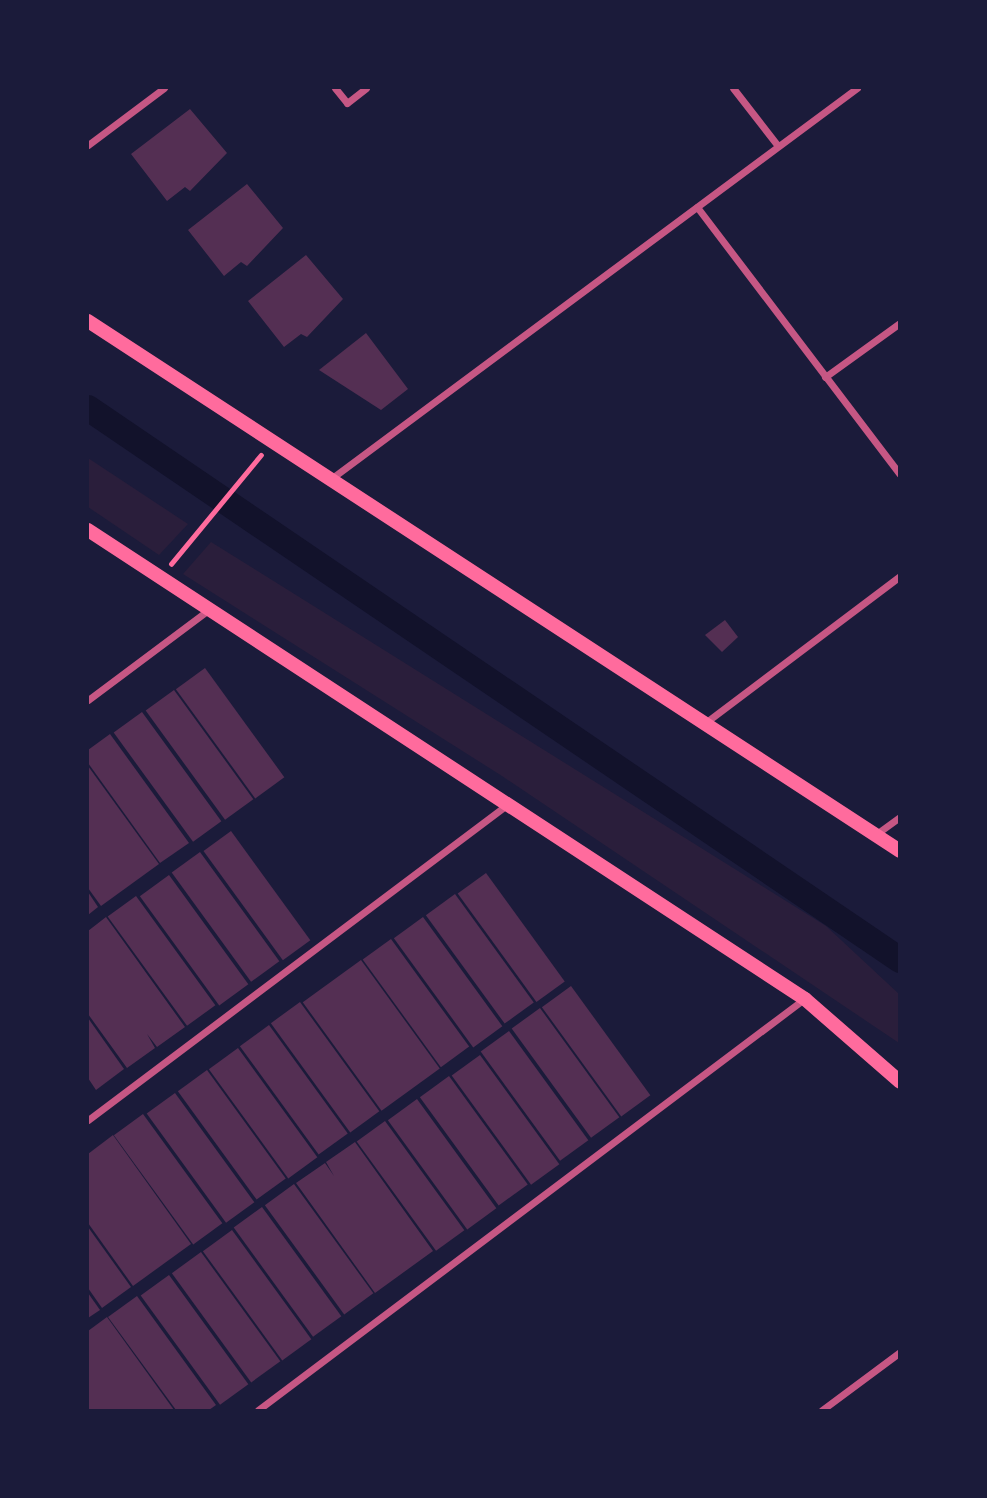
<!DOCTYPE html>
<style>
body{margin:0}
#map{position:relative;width:987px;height:1498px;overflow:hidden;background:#1b1b3a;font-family:Spectral,serif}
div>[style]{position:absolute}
.green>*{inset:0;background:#2a1e3b}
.canal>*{height:26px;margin:-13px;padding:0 13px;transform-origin:13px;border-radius:13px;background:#12122b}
.building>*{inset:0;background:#542f53;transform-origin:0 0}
.path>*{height:4.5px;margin:-2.25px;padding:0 2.25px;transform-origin:2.25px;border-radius:2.25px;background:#ff6b9d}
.minor>*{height:7px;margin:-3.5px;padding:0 3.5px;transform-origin:3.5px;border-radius:3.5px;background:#c65784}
.secondary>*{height:14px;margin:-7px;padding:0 7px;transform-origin:7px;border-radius:7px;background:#ff6b9d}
span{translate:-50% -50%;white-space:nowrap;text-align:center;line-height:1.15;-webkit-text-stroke:5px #1b1b3a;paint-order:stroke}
.frame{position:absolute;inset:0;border:89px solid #1b1b3a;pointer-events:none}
</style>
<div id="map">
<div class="green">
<div style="clip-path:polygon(88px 458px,188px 524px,159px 555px,88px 507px)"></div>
<div style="clip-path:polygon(211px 542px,826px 926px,899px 994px,899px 1043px,502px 776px,183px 574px)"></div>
</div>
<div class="canal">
<div style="left:88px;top:408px;width:982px;rotate:34.21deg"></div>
</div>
<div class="building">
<div style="clip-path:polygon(190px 109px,227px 153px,190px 191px,185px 187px,167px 201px,131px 154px)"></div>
<div style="clip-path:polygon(247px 184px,283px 228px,247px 266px,241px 262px,224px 276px,188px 230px)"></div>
<div style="clip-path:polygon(306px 255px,343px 299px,307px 337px,301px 334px,284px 347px,248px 301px)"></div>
<div style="clip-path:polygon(366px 333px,408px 389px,381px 410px,319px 370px)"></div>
<div style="clip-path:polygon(725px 620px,738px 637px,722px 652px,705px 635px)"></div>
<div style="left:205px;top:668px;width:135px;height:36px;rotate:54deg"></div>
<div style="left:174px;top:690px;width:135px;height:35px;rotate:54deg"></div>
<div style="left:142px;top:712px;width:135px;height:35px;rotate:54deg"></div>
<div style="clip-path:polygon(110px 734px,189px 843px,160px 863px,88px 763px,88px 750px)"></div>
<div style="clip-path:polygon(88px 766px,159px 864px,101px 906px,88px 888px)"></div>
<div style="left:231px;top:831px;width:135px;height:34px;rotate:54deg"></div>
<div style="left:200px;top:852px;width:135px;height:35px;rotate:54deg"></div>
<div style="left:486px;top:873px;width:134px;height:35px;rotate:54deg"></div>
<div style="left:169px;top:875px;width:135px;height:36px;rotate:54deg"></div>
<div style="clip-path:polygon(88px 892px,98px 907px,88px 915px)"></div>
<div style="left:455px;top:894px;width:134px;height:36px;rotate:54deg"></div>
<div style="left:136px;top:896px;width:135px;height:35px;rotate:54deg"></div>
<div style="clip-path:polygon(106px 917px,185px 1027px,157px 1047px,147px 1034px,155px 1048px,127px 1068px,88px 1014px,88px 931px)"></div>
<div style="left:423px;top:917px;width:135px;height:36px;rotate:54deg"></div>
<div style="left:391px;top:939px;width:133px;height:35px;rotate:54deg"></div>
<div style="left:361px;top:960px;width:134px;height:72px;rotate:54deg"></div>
<div style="left:571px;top:986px;width:135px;height:36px;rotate:54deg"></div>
<div style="left:300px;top:1002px;width:135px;height:36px;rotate:54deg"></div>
<div style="left:540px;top:1008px;width:135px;height:35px;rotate:54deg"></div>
<div style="clip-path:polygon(88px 1018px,124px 1069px,96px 1090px,88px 1078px)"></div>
<div style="left:269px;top:1025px;width:134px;height:36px;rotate:54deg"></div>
<div style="left:509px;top:1031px;width:135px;height:35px;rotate:54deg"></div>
<div style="left:238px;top:1048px;width:135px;height:36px;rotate:54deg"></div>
<div style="left:480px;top:1055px;width:135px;height:35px;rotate:54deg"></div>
<div style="left:207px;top:1070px;width:134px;height:36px;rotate:54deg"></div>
<div style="left:449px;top:1076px;width:134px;height:36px;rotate:54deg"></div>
<div style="left:175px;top:1093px;width:135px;height:35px;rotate:54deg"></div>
<div style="left:417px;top:1099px;width:135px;height:36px;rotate:54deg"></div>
<div style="left:143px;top:1114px;width:135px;height:36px;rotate:54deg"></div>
<div style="left:385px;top:1121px;width:135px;height:35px;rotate:54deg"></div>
<div style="clip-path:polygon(113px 1135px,191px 1244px,133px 1286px,88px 1223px,88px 1154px)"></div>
<div style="clip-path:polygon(355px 1142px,433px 1251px,375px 1293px,296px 1183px,325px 1163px,334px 1176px,326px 1162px)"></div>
<div style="left:294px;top:1184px;width:135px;height:36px;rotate:54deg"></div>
<div style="left:262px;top:1207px;width:135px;height:35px;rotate:54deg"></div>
<div style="clip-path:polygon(88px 1227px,131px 1287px,102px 1308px,88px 1288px)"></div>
<div style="left:232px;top:1230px;width:135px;height:36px;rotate:54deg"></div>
<div style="left:201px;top:1252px;width:135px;height:36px;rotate:54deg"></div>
<div style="left:169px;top:1275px;width:135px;height:35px;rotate:54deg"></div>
<div style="clip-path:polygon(88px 1293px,100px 1310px,88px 1318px)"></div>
<div style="clip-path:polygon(137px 1296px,216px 1405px,209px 1410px,176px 1410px,108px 1317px)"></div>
<div style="clip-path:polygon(107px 1317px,174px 1410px,88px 1410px,88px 1331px)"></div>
</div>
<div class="path">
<div style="left:171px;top:564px;width:141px;rotate:-50.5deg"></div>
</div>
<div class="minor">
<div style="left:335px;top:88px;width:19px;rotate:51deg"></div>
<div style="left:347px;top:103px;width:24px;rotate:-38deg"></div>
<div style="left:733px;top:88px;width:73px;rotate:52.2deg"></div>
<div style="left:88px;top:145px;width:95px;rotate:-36.9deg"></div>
<div style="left:697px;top:207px;width:335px;rotate:52.8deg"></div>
<div style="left:825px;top:377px;width:92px;rotate:-35.8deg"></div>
<div style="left:332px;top:478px;width:654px;rotate:-36.61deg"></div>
<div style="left:88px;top:700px;width:154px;rotate:-36.8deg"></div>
<div style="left:705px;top:723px;width:244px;rotate:-37deg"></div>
<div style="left:875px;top:835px;width:31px;rotate:-36deg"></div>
<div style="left:88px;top:1120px;width:526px;rotate:-36.96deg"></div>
<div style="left:258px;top:1410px;width:683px;rotate:-36.97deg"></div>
<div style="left:822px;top:1410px;width:97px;rotate:-36.6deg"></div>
</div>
<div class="secondary">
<div style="left:88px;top:321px;width:970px;rotate:33.13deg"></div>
<div style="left:88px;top:530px;width:857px;rotate:33.19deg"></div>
<div style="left:805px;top:999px;width:126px;rotate:41.1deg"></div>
</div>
<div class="frame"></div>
</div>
